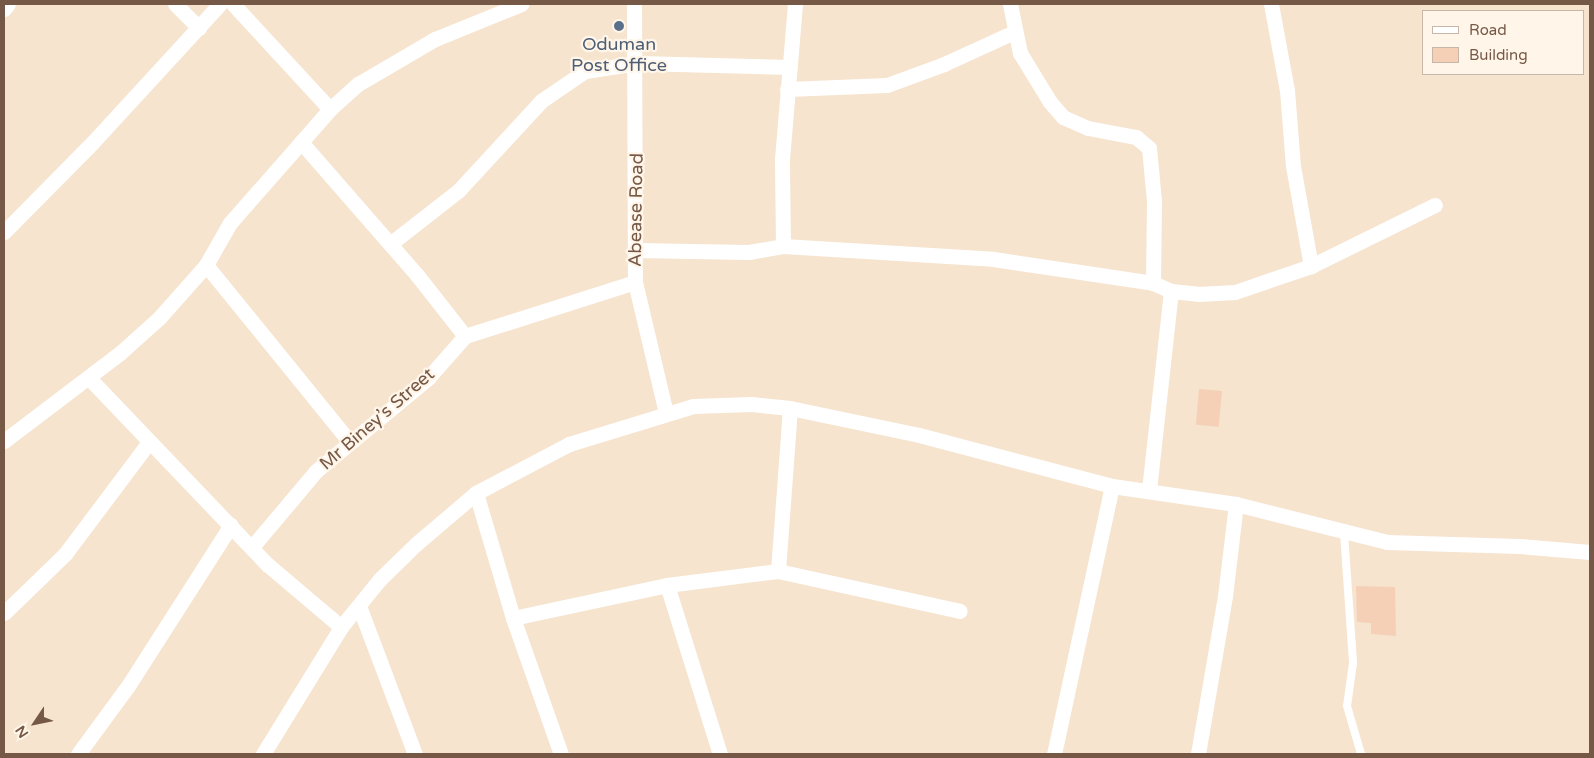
<!DOCTYPE html>
<meta charset="utf-8">
<style>
body{margin:0}
#map{position:relative;width:1594px;height:758px;overflow:hidden;background:#fef3e1;font-family:"Varela Round",sans-serif}
div>[style]{position:absolute}
.residential>*{inset:0;background:#f6e4cf}
.building>*{inset:0;background:#f5d0b7;transform-origin:0 0}
.lane>*{height:8px;margin:-4px;padding:0 4px;transform-origin:4px;border-radius:4px;background:#fff}
.street>*{height:15px;margin:-7.5px;padding:0 7.5px;transform-origin:7.5px;border-radius:7.5px;background:#fff}
.dots>*{width:14px;height:14px;translate:-50% -50%;box-sizing:border-box;border:2px solid #fff6e9;border-radius:50%}
span{translate:-50% -50%;white-space:nowrap;text-align:center;line-height:1.15;-webkit-text-stroke:4.5px #fff6e9;paint-order:stroke}
.service-label{font-size:18px;color:#4e5e75}
.street-label{font-size:18px;color:#765847}
.frame{position:absolute;inset:0;border:5px solid #765847;pointer-events:none}
.legend{position:absolute;left:1422px;top:10px;width:162px;height:65px;box-sizing:border-box;background:#fff6e9;border:1px solid #c8b7a8;margin:0;padding:6px 9px;list-style:none;font-size:15px;color:#765847}
.legend li{display:flex;align-items:center;gap:10px;height:25px}
.legend b{width:25px;border:1px solid #c8b7a8}
.north{position:absolute;left:10px;top:698px;width:50px;height:50px;-webkit-text-stroke:4px #fff6e9;paint-order:stroke;rotate:236deg;font-size:14px;font-weight:700;line-height:20px;text-align:center;color:#765847}
.north::after{content:'';display:block;margin:auto;width:18px;height:22px;background:#765847;clip-path:polygon(50% 0,100% 100%,50% 72%,0 100%)}
</style>
<div id="map">
<div class="residential">
<div style="clip-path:polygon(evenodd,4px 4px,1590px 4px,1590px 754px,4px 754px,4px 4px,1423px 11px,1583px 11px,1583px 74px,1423px 74px,1423px 11px)"></div>
</div>
<div class="building">
<div style="left:1199px;top:389px;width:23px;height:36px;rotate:5deg"></div>
<div style="clip-path:polygon(1356px 586px,1395px 587px,1396px 636px,1371px 634px,1371px 623px,1357px 622px)"></div>
</div>
<div class="lane">
<div style="left:1344px;top:533px;width:130px;rotate:86deg"></div>
<div style="left:1353px;top:663px;width:43px;rotate:97.9deg"></div>
<div style="left:1347px;top:706px;width:50px;rotate:73.7deg"></div>
</div>
<div class="street">
<div style="left:175px;top:4px;width:34px;rotate:45deg"></div>
<div style="left:233px;top:4px;width:143px;rotate:47.3deg"></div>
<div style="left:634px;top:4px;width:278px;rotate:89.8deg"></div>
<div style="left:635px;top:282px;width:135px;rotate:76.7deg"></div>
<div style="left:1010px;top:4px;width:50px;rotate:78.5deg"></div>
<div style="left:1020px;top:53px;width:57px;rotate:58.5deg"></div>
<div style="left:1050px;top:102px;width:20px;rotate:49deg"></div>
<div style="left:1063px;top:117px;width:27px;rotate:24deg"></div>
<div style="left:1088px;top:128px;width:49px;rotate:10.6deg"></div>
<div style="left:1136px;top:137px;width:17px;rotate:40deg"></div>
<div style="left:1149px;top:148px;width:53px;rotate:84.6deg"></div>
<div style="left:1154px;top:201px;width:82px;rotate:90.7deg"></div>
<div style="left:1271px;top:4px;width:87px;rotate:79.5deg"></div>
<div style="left:1287px;top:90px;width:76px;rotate:85.5deg"></div>
<div style="left:1293px;top:166px;width:102px;rotate:79.8deg"></div>
<div style="left:4px;top:9px;width:6px;rotate:-51deg"></div>
<div style="left:787px;top:89px;width:100px;rotate:-2.3deg"></div>
<div style="left:887px;top:85px;width:61px;rotate:-20.2deg"></div>
<div style="left:944px;top:64px;width:77px;rotate:-24.6deg"></div>
<div style="left:301px;top:142px;width:176px;rotate:48.9deg"></div>
<div style="left:417px;top:275px;width:78px;rotate:51.8deg"></div>
<div style="left:4px;top:232px;width:125px;rotate:-45.3deg"></div>
<div style="left:92px;top:143px;width:189px;rotate:-47.4deg"></div>
<div style="left:390px;top:244px;width:88px;rotate:-38deg"></div>
<div style="left:459px;top:190px;width:121px;rotate:-47.3deg"></div>
<div style="left:541px;top:101px;width:53px;rotate:-34.3deg"></div>
<div style="left:585px;top:71px;width:53px;rotate:-8.7deg"></div>
<div style="left:637px;top:63px;width:153px;rotate:1.5deg"></div>
<div style="left:783px;top:246px;width:87px;rotate:-90.7deg"></div>
<div style="left:782px;top:159px;width:156px;rotate:-85.2deg"></div>
<div style="left:635px;top:250px;width:114px;rotate:1deg"></div>
<div style="left:749px;top:252px;width:35px;rotate:-10deg"></div>
<div style="left:783px;top:246px;width:210px;rotate:3.5deg"></div>
<div style="left:993px;top:259px;width:162px;rotate:8.5deg"></div>
<div style="left:1153px;top:283px;width:20px;rotate:24deg"></div>
<div style="left:1171px;top:291px;width:27px;rotate:6deg"></div>
<div style="left:1198px;top:294px;width:37px;rotate:-3deg"></div>
<div style="left:1235px;top:292px;width:80px;rotate:-18.9deg"></div>
<div style="left:1311px;top:266px;width:138px;rotate:-26.2deg"></div>
<div style="left:206px;top:265px;width:228px;rotate:50.9deg"></div>
<div style="left:89px;top:378px;width:259px;rotate:46.3deg"></div>
<div style="left:268px;top:565px;width:96px;rotate:40.3deg"></div>
<div style="left:4px;top:441px;width:146px;rotate:-37.2deg"></div>
<div style="left:120px;top:353px;width:52px;rotate:-41.9deg"></div>
<div style="left:159px;top:318px;width:71px;rotate:-48.4deg"></div>
<div style="left:206px;top:265px;width:48px;rotate:-60.3deg"></div>
<div style="left:230px;top:223px;width:152px;rotate:-48.7deg"></div>
<div style="left:330px;top:109px;width:38px;rotate:-42deg"></div>
<div style="left:358px;top:84px;width:89px;rotate:-30.3deg"></div>
<div style="left:435px;top:39px;width:93px;rotate:-22.1deg"></div>
<div style="left:1149px;top:490px;width:200px;rotate:-83.7deg"></div>
<div style="left:476px;top:493px;width:130px;rotate:73.5deg"></div>
<div style="left:513px;top:618px;width:144px;rotate:70.6deg"></div>
<div style="left:252px;top:547px;width:99px;rotate:-49.9deg"></div>
<div style="left:316px;top:471px;width:146px;rotate:-39.7deg"></div>
<div style="left:428px;top:378px;width:56px;rotate:-48.6deg"></div>
<div style="left:465px;top:336px;width:178px;rotate:-17.6deg"></div>
<div style="left:778px;top:571px;width:163px;rotate:-85.8deg"></div>
<div style="left:667px;top:585px;width:177px;rotate:72.6deg"></div>
<div style="left:359px;top:606px;width:158px;rotate:69.3deg"></div>
<div style="left:4px;top:613px;width:85px;rotate:-44deg"></div>
<div style="left:65px;top:554px;width:140px;rotate:-53.1deg"></div>
<div style="left:513px;top:618px;width:157px;rotate:-12.1deg"></div>
<div style="left:667px;top:585px;width:112px;rotate:-7.2deg"></div>
<div style="left:778px;top:571px;width:186px;rotate:12.4deg"></div>
<div style="left:78px;top:754px;width:84px;rotate:-53.7deg"></div>
<div style="left:128px;top:686px;width:191px;rotate:-57.4deg"></div>
<div style="left:263px;top:754px;width:149px;rotate:-58.4deg"></div>
<div style="left:341px;top:627px;width:62px;rotate:-50.9deg"></div>
<div style="left:380px;top:579px;width:50px;rotate:-44.2deg"></div>
<div style="left:416px;top:544px;width:79px;rotate:-40.4deg"></div>
<div style="left:476px;top:493px;width:105px;rotate:-27.8deg"></div>
<div style="left:569px;top:444px;width:130px;rotate:-17deg"></div>
<div style="left:693px;top:406px;width:58px;rotate:-2deg"></div>
<div style="left:751px;top:404px;width:39px;rotate:6deg"></div>
<div style="left:790px;top:408px;width:132px;rotate:11.8deg"></div>
<div style="left:919px;top:435px;width:200px;rotate:14.8deg"></div>
<div style="left:1112px;top:486px;width:125px;rotate:8.3deg"></div>
<div style="left:1236px;top:504px;width:156px;rotate:14.1deg"></div>
<div style="left:1387px;top:542px;width:132px;rotate:1.7deg"></div>
<div style="left:1519px;top:546px;width:71px;rotate:4.8deg"></div>
<div style="left:1054px;top:754px;width:274px;rotate:-77.8deg"></div>
<div style="left:1198px;top:754px;width:160px;rotate:-80.3deg"></div>
<div style="left:1225px;top:596px;width:93px;rotate:-83.2deg"></div>
</div>
<div class="dots">
<div style="left:619px;top:26px;background:#5c6f8a"></div>
</div>
<div class="service-label">
<span style="left:619px;top:55px">Oduman<br>Post Office</span>
</div>
<div class="street-label">
<span style="left:636px;top:210px;rotate:-89deg">Abease Road</span>
<span style="left:377px;top:419px;rotate:-41deg">Mr Biney’s Street</span>
</div>
<div class="frame"></div>
<ul class="legend">
<li><b style="height:6px;background:#fff"></b>Road</li>
<li><b style="height:14px;background:#f5d0b7"></b>Building</li>
</ul>
<div class="north">N</div>
</div>
